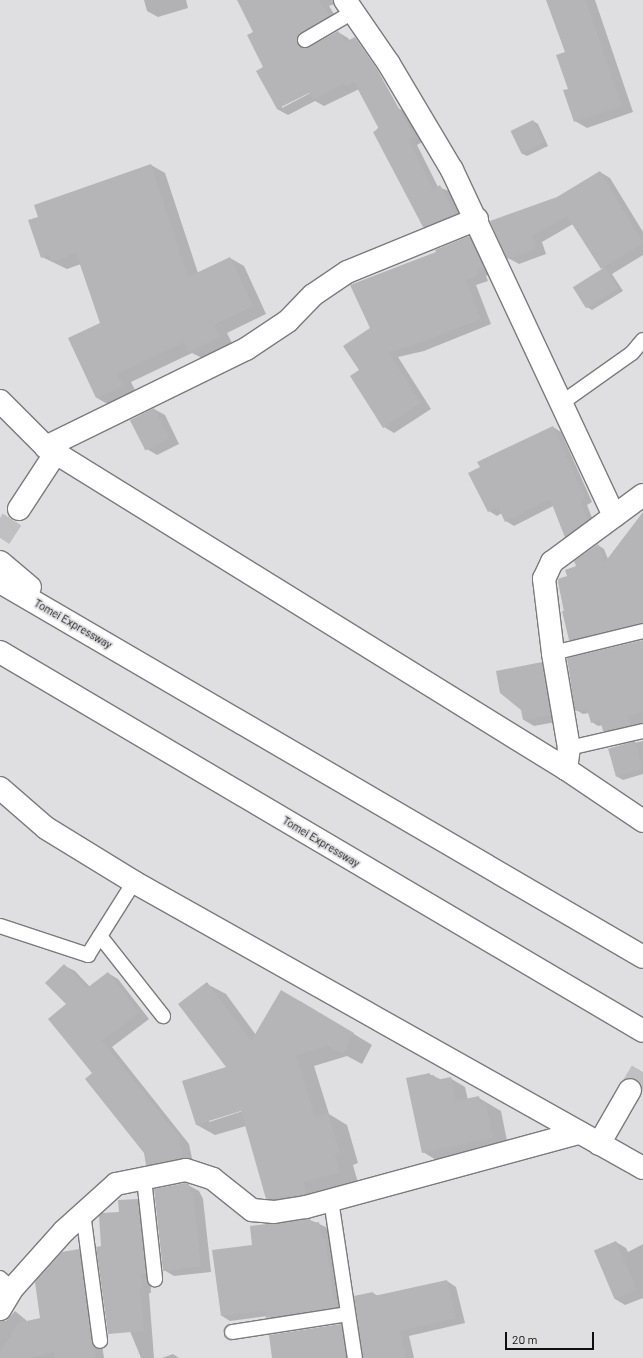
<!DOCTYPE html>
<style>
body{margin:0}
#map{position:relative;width:643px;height:1358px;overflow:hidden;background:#dfdfe1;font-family:Barlow,sans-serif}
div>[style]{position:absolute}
.shadow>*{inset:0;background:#0003}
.building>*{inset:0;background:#b5b5b8;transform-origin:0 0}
.street-tunnel>*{height:22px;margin-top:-11px;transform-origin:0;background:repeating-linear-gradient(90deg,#c0c0c2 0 22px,transparent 0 33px)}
.roads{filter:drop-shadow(1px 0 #7b7b7e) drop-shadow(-1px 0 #7b7b7e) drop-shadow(0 1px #7b7b7e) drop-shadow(0 -1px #7b7b7e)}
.lane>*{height:14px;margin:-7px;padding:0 7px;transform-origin:7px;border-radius:7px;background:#fff}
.street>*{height:22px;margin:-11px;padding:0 11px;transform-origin:11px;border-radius:11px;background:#fff}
.secondary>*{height:22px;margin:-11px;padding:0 11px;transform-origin:11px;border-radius:11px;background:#fff}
.highway>*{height:22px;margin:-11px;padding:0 11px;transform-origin:11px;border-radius:11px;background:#fff}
span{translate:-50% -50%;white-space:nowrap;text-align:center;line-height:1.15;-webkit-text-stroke:3.5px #dfdfe1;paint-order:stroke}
.street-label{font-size:11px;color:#0f0f10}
.scale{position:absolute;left:505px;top:1332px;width:89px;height:18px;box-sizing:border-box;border:2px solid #0f0f10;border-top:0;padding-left:5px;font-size:12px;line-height:14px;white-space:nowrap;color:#0f0f10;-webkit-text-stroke:3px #dfdfe1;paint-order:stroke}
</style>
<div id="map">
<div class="shadow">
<div style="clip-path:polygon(144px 0,186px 0,188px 8px,158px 17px,147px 11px)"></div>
<div style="clip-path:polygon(evenodd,238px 0,333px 0,335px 4px,329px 6px,339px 22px,308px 42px,308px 48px,338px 32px,348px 38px,378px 80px,324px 106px,315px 101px,288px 115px,277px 109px,254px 32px,238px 0,313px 90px,314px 91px,282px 108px,282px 106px,313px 90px)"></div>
<div style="clip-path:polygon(564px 0,595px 0,633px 112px,587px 128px,575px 121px,569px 89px)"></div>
<div style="clip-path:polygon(398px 108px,407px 113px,422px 142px,417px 145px,438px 187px,449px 191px,464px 219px,433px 232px,424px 227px,374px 132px)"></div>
<div style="clip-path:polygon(533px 121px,538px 124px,548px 146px,527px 156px,521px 153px)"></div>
<div style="clip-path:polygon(151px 165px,165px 173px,198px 273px,230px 258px,244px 266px,266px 314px,227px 333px,233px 345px,204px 359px,192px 353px,131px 382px,137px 394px,111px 406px,97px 398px,101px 323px,81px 264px,67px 269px,42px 257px,40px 217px)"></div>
<div style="clip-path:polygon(600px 172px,610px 178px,643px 232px,643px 255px,612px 274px,623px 291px,592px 310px,587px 307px,604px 270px,573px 224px,542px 242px,546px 254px,519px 264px,508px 258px,558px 198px)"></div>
<div style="clip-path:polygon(469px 237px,479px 243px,493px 273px,486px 276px,488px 281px,476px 285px,491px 324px,424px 351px,398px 357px,431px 409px,394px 433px,384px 427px,360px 371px,371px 329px,438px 253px)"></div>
<div style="clip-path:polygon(154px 409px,165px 415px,179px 444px,157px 455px,147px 449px)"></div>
<div style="clip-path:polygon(553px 427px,561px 432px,592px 502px,587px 505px,595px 525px,573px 541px,565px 537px,553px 506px,514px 526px,506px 521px,502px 513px,497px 516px,489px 511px)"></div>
<div style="clip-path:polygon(643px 521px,643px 627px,576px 644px,570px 640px,558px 582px,568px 577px,598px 545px,604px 549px,608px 559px)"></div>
<div style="clip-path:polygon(643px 641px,643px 727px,611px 735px,604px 731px,603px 725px,598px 726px,592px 722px,589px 713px,583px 714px,576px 710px)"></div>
<div style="clip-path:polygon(542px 663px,552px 669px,561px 721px,534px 726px,524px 720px)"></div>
<div style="clip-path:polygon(643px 741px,643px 774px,623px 780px,616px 776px,609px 749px)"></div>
<div style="clip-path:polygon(65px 966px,75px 971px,90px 987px,108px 973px,118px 979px,149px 1019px,112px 1047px,189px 1144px,193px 1163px,157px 1170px,147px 1165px,145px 1153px,93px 1073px,67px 1004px)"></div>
<div style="clip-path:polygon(evenodd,207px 984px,226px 994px,256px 1035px,300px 1001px,372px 1045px,362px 1064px,347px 1056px,314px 1066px,329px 1114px,347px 1125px,358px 1163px,353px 1165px,358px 1183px,286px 1209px,267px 1198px,246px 1126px,215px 1135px,197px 1125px,183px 1081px,228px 1068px,207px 984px,245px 1108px,246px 1110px,209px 1122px,209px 1120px,245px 1108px)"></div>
<div style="clip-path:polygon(429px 1074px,442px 1080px,450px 1078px,465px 1087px,468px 1100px,479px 1098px,501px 1111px,508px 1146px,438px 1161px,423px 1152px)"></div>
<div style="clip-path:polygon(188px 1185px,199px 1191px,203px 1199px,211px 1272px,174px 1276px,164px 1270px)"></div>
<div style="clip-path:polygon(137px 1200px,146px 1205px,151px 1293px,149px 1293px,154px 1358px,141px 1358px,98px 1253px,120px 1213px)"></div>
<div style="clip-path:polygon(310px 1220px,328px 1228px,329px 1241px,334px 1244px,347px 1311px,276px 1322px,267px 1316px,230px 1321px,222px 1316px,253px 1246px)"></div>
<div style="clip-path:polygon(616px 1242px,626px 1248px,628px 1252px,643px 1244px,643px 1298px,625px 1305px,615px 1299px)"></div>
<div style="clip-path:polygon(79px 1250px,89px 1256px,104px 1358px,0 1358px,0 1321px,6px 1321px,15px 1311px,44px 1335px)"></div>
<div style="clip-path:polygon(447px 1281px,456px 1287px,465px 1323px,409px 1336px,414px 1358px,364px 1358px,373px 1293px,378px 1296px)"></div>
<div style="clip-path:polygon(341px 1325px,351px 1330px,355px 1358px,273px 1358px)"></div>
<div style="clip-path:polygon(173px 1354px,179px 1358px,162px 1358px)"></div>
</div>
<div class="building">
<div style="clip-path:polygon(237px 0,319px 0,329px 16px,300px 33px,297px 40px,298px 45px,301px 48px,309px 47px,338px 31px,345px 42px,355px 37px,377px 69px,414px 136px,408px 139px,433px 189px,440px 185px,455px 214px,423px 227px,373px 132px,379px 129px,354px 82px,346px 86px,344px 83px,313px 100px,309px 93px,277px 109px,256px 71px,263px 67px,247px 35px,253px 32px)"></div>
<div style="clip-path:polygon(546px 0,586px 0,622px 106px,574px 122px,563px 90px,568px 89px,556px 55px,565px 52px)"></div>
<div style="left:533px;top:120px;width:25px;height:25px;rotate:64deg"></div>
<div style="clip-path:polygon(151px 164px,188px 277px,230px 257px,253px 306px,214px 325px,220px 337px,189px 352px,184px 342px,117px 374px,123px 386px,96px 398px,68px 338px,100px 323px,76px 253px,52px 262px,49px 255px,41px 258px,28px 220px,38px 217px,34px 205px)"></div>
<div style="clip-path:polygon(600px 171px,643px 243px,601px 269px,567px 216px,532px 236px,536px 249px,507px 259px,490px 221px,557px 197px)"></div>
<div style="clip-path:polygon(469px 236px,484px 267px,477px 270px,479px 275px,466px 280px,481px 319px,413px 345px,388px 352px,421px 403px,383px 428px,350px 376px,359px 370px,343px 346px,370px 328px,350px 285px,436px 252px,435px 250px)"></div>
<div style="left:605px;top:267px;width:25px;height:38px;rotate:58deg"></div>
<div style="left:154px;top:408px;width:34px;height:27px;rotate:63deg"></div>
<div style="clip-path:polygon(553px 426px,585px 498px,580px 500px,588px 520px,565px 537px,550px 499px,505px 522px,498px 507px,488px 512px,468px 473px,480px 467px,477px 462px)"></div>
<div style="clip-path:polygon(643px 512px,643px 623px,569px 640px,562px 611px,564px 611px,558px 579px,567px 576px,565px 570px,576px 566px,574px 561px,598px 544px,605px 562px)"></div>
<div style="clip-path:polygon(643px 640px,643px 712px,628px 716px,631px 725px,603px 731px,600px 720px,591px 723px,587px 709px,575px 711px,567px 658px)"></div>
<div style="clip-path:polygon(542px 662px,551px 715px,523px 720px,521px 710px,500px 693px,496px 671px)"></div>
<div style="left:635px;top:741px;width:29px;height:28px;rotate:74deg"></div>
<div style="clip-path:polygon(64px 964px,87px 988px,108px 972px,139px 1012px,102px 1041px,179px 1137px,183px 1158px,146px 1165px,144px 1153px,85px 1079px,92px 1073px,48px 1019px,66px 1004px,45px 983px)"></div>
<div style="clip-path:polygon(207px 982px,251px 1041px,281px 990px,354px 1033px,343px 1054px,327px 1046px,296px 1055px,315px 1117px,328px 1113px,340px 1153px,335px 1154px,340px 1172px,304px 1182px,306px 1194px,266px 1199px,241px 1111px,196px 1125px,182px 1081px,226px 1067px,178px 1004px)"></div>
<div style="clip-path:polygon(430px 1073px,430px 1076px,434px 1075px,436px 1080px,451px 1077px,456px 1101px,479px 1096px,480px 1103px,486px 1102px,493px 1138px,422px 1153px,406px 1078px)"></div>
<div style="clip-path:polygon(185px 1183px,189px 1184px,190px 1192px,193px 1192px,201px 1266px,163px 1271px,154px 1189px)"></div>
<div style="clip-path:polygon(138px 1199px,146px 1273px,141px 1273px,142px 1288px,140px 1288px,144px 1331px,108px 1334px,96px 1247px,101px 1246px,99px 1216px,102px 1213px,119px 1212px,118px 1200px)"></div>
<div style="clip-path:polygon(310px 1219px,311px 1223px,319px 1222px,322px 1238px,325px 1238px,334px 1301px,338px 1300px,339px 1307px,266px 1318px,265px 1311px,221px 1316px,212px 1250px,252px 1245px,250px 1226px)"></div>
<div style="left:616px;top:1241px;width:53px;height:24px;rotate:67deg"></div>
<div style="clip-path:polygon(79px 1249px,96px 1358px,55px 1358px,54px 1352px,29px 1358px,0 1358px,0 1352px,18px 1323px,40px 1318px,35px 1282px,62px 1252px)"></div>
<div style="clip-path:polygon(447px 1280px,456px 1318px,400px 1331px,406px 1358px,363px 1358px,354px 1296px,373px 1292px,374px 1296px)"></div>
<div style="clip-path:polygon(341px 1324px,346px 1358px,272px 1358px,269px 1335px)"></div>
</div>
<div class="street-tunnel">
<div style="left:0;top:538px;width:35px;rotate:-57deg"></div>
<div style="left:630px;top:1090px;width:26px;rotate:-59deg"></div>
</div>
<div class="roads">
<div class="lane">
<div style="left:305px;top:40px;width:56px;rotate:-30.3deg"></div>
<div style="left:560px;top:404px;width:88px;rotate:-35.3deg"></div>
<div style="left:632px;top:353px;width:17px;rotate:-50deg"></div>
<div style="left:553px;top:653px;width:93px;rotate:-13.7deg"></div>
<div style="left:569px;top:748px;width:76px;rotate:-12.9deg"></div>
<div style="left:0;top:926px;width:93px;rotate:18.2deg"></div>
<div style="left:88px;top:955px;width:86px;rotate:-57.8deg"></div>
<div style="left:100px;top:936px;width:102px;rotate:51.8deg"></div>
<div style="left:144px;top:1179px;width:101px;rotate:83.7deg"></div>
<div style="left:331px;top:1200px;width:160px;rotate:81.4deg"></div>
<div style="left:83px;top:1213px;width:129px;rotate:82.4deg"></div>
<div style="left:0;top:1278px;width:16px;rotate:43deg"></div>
<div style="left:232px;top:1332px;width:117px;rotate:-8.8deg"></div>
</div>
<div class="street">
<div style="left:345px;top:0;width:78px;rotate:55.5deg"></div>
<div style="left:389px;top:64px;width:123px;rotate:59.3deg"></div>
<div style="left:452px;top:170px;width:382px;rotate:64.9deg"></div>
<div style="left:477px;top:219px;width:140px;rotate:157.8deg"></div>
<div style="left:347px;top:272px;width:41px;rotate:145.9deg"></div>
<div style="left:313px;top:295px;width:36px;rotate:134deg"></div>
<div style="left:288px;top:321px;width:50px;rotate:146.3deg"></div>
<div style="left:246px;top:349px;width:223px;rotate:153.9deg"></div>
<div style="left:46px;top:447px;width:612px;rotate:31.77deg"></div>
<div style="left:566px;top:769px;width:93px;rotate:34deg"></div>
<div style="left:19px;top:509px;width:66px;rotate:-56.8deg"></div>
<div style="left:566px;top:769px;width:21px;rotate:-82deg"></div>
<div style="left:569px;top:748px;width:96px;rotate:-99.6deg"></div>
<div style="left:553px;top:653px;width:75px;rotate:-96.9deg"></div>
<div style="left:544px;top:579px;width:19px;rotate:-65deg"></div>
<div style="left:552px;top:562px;width:113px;rotate:-36.4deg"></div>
<div style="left:0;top:788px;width:61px;rotate:41deg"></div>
<div style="left:46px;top:828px;width:103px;rotate:31.5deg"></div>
<div style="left:134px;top:882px;width:584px;rotate:29.33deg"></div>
<div style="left:599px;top:1144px;width:62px;rotate:-60.1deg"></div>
<div style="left:0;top:1309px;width:23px;rotate:-59deg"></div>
<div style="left:12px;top:1289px;width:78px;rotate:-48.1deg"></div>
<div style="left:64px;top:1231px;width:70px;rotate:-42.1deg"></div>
<div style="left:116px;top:1184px;width:71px;rotate:-11.3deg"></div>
<div style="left:186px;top:1170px;width:28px;rotate:18deg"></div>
<div style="left:213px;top:1179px;width:50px;rotate:38.5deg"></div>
<div style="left:252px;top:1210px;width:22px;rotate:5deg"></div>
<div style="left:274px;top:1212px;width:32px;rotate:-9deg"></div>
<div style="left:306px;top:1207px;width:283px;rotate:-15.2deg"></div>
</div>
<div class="secondary">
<div style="left:0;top:401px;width:65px;rotate:45deg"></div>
</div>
<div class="highway">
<div style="left:0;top:562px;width:39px;rotate:40deg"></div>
<div style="left:0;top:582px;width:744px;rotate:30.25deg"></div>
<div style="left:0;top:652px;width:746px;rotate:30.52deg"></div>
</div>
</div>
<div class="street-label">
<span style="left:73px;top:624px;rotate:30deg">Tomei Expressway</span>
<span style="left:321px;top:842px;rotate:31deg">Tomei Expressway</span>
</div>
<div class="scale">20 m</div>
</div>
